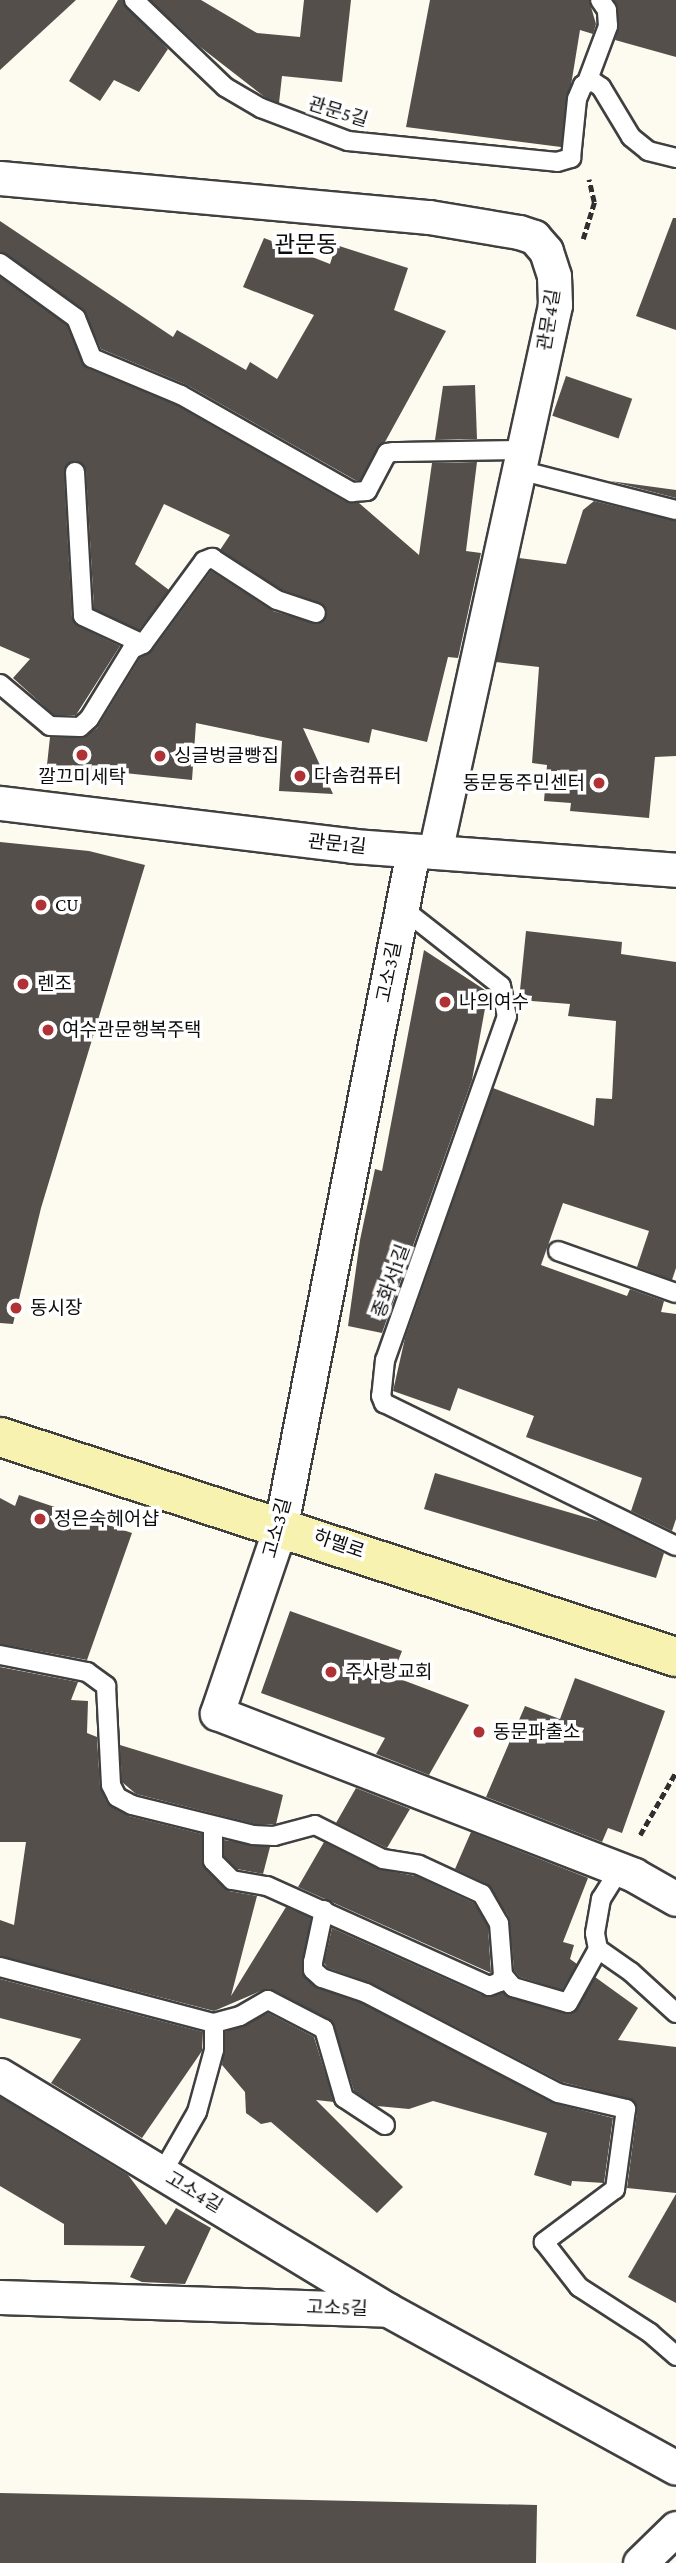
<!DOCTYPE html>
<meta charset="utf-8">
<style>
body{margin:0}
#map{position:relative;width:676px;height:2563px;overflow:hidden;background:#fdfbef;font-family:"Crimson Pro","Noto Sans KR",serif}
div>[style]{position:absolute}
.building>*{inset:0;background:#554f4b;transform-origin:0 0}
.path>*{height:4.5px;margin-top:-2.25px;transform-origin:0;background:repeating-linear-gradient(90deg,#2f2f2f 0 7px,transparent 0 10.5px)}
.roads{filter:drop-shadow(2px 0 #404040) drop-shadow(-2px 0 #404040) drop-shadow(0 2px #404040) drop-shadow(0 -2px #404040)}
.lane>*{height:18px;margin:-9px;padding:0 9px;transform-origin:9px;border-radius:9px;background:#fff}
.street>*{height:33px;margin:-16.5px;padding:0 16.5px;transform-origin:16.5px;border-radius:16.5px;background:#fff}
.secondary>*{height:38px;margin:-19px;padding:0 19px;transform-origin:19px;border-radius:19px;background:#f7f2b0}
.dots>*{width:19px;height:19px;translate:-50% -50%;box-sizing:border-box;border:4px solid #fff;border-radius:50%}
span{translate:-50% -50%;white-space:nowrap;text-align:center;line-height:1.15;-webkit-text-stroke:7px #fff;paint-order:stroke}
.street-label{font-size:19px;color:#0d0d0d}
.poi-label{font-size:19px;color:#0d0d0d}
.left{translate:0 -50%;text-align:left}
.right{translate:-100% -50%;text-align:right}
.quarter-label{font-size:23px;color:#0d0d0d}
</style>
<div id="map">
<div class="building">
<div style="clip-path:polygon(0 0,76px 0,0 70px)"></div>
<div style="clip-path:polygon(118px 0,123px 0,168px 49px,139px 92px,114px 80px,100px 101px,69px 81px)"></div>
<div style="clip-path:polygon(150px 0,201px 0,257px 33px,300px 37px,304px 0,351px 0,342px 82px,282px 76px,279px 103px,266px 98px,199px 46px)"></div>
<div style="clip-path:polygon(430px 0,589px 0,596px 24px,593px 34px,580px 30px,561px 147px,406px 127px)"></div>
<div style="clip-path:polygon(614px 0,676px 0,676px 57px,615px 40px,619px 25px)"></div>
<div style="clip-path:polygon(673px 218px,676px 218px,676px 330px,636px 316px)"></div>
<div style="clip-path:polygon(0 221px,173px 337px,177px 330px,246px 370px,250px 362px,277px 379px,314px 315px,243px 287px,264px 238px,330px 264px,336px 245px,408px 268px,394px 310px,446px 331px,385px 442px,360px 480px,355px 480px,187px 385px,101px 349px,83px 309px,0 252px)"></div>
<div style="clip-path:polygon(0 277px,67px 325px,87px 368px,176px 405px,346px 502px,359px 503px,419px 555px,432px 463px,477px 462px,466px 551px,481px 553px,458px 658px,448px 657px,427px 742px,372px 729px,369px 743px,303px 728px,333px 794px,279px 791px,282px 741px,196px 723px,192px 780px,47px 765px,50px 737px,81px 738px,97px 728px,140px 658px,152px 651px,211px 571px,273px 611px,318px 624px,327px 611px,320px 603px,282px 590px,220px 550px,230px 535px,164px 504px,135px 564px,169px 590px,139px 630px,94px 609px,86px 471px,74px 461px,64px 473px,72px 617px,78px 626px,120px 646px,76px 715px,54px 715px,13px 678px,30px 659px,0 646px)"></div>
<div style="left:566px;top:376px;width:70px;height:42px;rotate:19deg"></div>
<div style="clip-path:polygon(475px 385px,477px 439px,435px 440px,443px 386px)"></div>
<div style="clip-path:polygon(610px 481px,676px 490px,676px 498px)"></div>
<div style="clip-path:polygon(594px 501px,676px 521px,676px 756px,655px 757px,649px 818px,570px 811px,571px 803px,544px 801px,547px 765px,532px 763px,539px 667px,496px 662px,519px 558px,566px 564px,583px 510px)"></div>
<div style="clip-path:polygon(0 842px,89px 851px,145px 865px,41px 1208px,13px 1324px,0 1323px)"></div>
<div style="clip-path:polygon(526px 931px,622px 942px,621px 954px,676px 962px,676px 1268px,672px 1280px,637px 1267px,649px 1231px,563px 1203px,541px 1265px,627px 1296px,630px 1289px,664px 1301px,661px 1312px,676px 1314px,676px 1519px,672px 1531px,631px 1511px,642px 1478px,526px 1437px,534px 1416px,458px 1388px,450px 1411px,393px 1391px,405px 1338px,493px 1088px,594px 1126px,596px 1098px,612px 1099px,616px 1021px,568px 1016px,570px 1004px,519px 1000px)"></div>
<div style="clip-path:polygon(424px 950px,488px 992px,472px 1080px,382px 1333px,348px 1326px,360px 1240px,375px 1169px,382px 1171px)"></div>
<div style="clip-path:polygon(435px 1473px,602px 1522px,664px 1553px,656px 1578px,424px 1509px)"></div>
<div style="clip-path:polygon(19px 1495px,132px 1533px,87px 1660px,0 1644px,0 1498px,15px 1506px)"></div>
<div style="clip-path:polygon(290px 1611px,402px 1651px,392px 1676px,469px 1705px,429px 1775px,376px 1754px,385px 1738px,261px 1693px)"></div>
<div style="clip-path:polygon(0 1667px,78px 1682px,71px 1700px,88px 1701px,87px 1733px,97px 1737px,100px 1786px,107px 1803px,129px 1816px,202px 1834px,205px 1869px,229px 1891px,257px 1896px,231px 1996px,286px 1907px,311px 1918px,302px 1970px,315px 1987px,362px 2003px,553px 2103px,613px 2118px,604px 2183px,572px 2181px,571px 2186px,534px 2175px,547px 2133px,433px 2101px,409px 2109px,377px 2106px,354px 2091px,332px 2021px,273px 1990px,263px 1990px,214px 2011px,0 1956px,0 1920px,14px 1925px,26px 1842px,0 1842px)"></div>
<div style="clip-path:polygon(575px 1678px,665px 1711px,622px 1833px,608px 1828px,602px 1842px,486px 1797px,525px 1706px,560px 1719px)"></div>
<div style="clip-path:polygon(120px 1745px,283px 1795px,276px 1824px,255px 1824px,136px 1794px,122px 1782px)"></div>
<div style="clip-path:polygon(356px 1788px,410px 1809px,387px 1848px,336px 1823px)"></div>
<div style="clip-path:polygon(471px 1832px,588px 1878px,563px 1942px,574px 1945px,570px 1959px,577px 1964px,562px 1990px,520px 1977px,514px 1970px,509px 1917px,487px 1884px,455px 1869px)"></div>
<div style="clip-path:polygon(224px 1840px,270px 1847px,263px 1874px,237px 1869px,224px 1856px)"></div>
<div style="clip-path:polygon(324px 1842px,378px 1869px,416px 1876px,474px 1903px,488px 1926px,491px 1973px,298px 1887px)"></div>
<div style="clip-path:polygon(332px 1928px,484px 1996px,503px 1993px,570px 2014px,595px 1977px,638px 2008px,618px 2040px,676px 2047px,676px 2193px,627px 2188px,637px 2111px,633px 2100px,562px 2082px,371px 1983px,328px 1968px,324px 1963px)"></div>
<div style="clip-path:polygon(0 1979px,203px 2032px,202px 2051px,142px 2138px,51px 2083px,81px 2039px,0 2018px)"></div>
<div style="clip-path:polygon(268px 2013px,314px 2037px,334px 2102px,316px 2100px,403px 2187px,377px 2213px,271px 2122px,261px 2124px,246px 2113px,245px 2092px,222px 2065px,225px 2032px)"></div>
<div style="clip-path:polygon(0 2097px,128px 2175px,166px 2225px,176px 2208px,211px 2228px,185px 2284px,142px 2282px,130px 2277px,145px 2246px,64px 2245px,64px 2224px,0 2186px)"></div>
<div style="clip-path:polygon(676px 2194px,676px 2303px,628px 2277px)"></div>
<div style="clip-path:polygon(0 2493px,537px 2505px,536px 2563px,0 2563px)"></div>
</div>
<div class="path">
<div style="left:583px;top:239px;width:39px;rotate:-73deg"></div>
<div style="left:594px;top:202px;width:23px;rotate:-103deg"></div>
<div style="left:640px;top:1835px;width:73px;rotate:-60.3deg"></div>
</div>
<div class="roads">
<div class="lane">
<div style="left:134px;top:0;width:126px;rotate:43.7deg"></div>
<div style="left:225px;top:87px;width:42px;rotate:30.3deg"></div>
<div style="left:261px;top:108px;width:93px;rotate:20.8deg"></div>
<div style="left:348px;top:141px;width:210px;rotate:5.7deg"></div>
<div style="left:557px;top:162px;width:15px;rotate:-16deg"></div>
<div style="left:571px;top:158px;width:59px;rotate:-84.2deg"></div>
<div style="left:577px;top:99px;width:15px;rotate:-67deg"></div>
<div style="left:583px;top:85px;width:10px;rotate:-24deg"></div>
<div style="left:592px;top:81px;width:11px;rotate:34deg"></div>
<div style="left:601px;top:87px;width:58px;rotate:59deg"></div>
<div style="left:631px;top:137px;width:22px;rotate:39deg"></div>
<div style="left:648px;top:151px;width:29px;rotate:14deg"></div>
<div style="left:587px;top:82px;width:60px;rotate:-69.4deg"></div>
<div style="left:608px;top:26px;width:16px;rotate:-94deg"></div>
<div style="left:607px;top:10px;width:12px;rotate:-125deg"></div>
<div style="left:0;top:263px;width:94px;rotate:35.9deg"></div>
<div style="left:76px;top:318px;width:43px;rotate:68.2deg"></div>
<div style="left:92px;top:358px;width:96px;rotate:22.6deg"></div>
<div style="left:181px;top:395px;width:197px;rotate:29.6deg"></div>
<div style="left:352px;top:492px;width:15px;rotate:-4deg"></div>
<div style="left:367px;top:491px;width:43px;rotate:-62.2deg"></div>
<div style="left:387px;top:453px;width:6px;rotate:-9deg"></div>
<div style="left:393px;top:452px;width:130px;rotate:-0.9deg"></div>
<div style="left:519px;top:470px;width:162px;rotate:14.3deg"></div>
<div style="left:75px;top:472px;width:144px;rotate:86.8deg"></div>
<div style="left:83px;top:616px;width:66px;rotate:25deg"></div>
<div style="left:0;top:684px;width:65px;rotate:40deg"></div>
<div style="left:50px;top:726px;width:30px;rotate:2deg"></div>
<div style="left:80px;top:727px;width:12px;rotate:-42deg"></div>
<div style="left:89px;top:719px;width:82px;rotate:-58.4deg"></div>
<div style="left:132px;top:649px;width:12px;rotate:-24deg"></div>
<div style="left:143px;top:644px;width:103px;rotate:-53.7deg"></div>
<div style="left:204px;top:561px;width:9px;rotate:-21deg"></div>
<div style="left:212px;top:558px;width:77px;rotate:32.9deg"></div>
<div style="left:277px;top:600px;width:41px;rotate:18.4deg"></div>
<div style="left:402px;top:908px;width:126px;rotate:38.2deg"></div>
<div style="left:501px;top:986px;width:31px;rotate:79deg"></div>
<div style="left:507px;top:1016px;width:365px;rotate:109.5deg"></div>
<div style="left:385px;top:1360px;width:36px;rotate:96deg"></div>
<div style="left:381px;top:1396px;width:8px;rotate:67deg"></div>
<div style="left:384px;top:1403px;width:325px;rotate:26.1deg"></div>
<div style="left:558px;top:1251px;width:125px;rotate:19.6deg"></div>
<div style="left:0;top:1655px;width:89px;rotate:11.1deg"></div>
<div style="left:87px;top:1672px;width:24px;rotate:36deg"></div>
<div style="left:106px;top:1686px;width:99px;rotate:87.1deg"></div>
<div style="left:111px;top:1785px;width:13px;rotate:63deg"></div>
<div style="left:117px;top:1797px;width:17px;rotate:28deg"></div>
<div style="left:132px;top:1805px;width:125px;rotate:13.9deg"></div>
<div style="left:253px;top:1835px;width:21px;rotate:3deg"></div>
<div style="left:274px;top:1836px;width:42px;rotate:-15deg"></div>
<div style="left:315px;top:1825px;width:76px;rotate:26.6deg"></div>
<div style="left:383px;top:1859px;width:36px;rotate:9deg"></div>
<div style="left:419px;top:1865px;width:69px;rotate:24.7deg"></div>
<div style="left:482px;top:1894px;width:34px;rotate:60deg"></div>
<div style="left:499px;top:1923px;width:52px;rotate:85.6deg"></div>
<div style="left:503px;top:1975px;width:16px;rotate:50deg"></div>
<div style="left:513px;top:1987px;width:57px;rotate:16.2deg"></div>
<div style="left:568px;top:2003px;width:62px;rotate:-60.9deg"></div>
<div style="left:598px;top:1949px;width:16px;rotate:-101deg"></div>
<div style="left:595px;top:1933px;width:35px;rotate:-80deg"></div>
<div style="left:601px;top:1899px;width:36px;rotate:-58deg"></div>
<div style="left:213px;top:1828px;width:33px;rotate:90deg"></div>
<div style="left:213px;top:1861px;width:27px;rotate:45deg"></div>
<div style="left:232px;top:1880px;width:36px;rotate:10deg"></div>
<div style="left:267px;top:1886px;width:243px;rotate:24.2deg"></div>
<div style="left:489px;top:1986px;width:12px;rotate:-20deg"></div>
<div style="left:500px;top:1982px;width:8px;rotate:-67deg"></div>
<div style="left:324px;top:1910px;width:53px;rotate:101.9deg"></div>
<div style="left:313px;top:1962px;width:8px;rotate:90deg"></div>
<div style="left:313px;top:1970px;width:12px;rotate:42deg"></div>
<div style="left:322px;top:1978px;width:46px;rotate:18.8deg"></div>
<div style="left:366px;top:1993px;width:216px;rotate:27.5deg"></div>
<div style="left:558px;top:2093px;width:70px;rotate:13.2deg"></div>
<div style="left:626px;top:2109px;width:81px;rotate:97.8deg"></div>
<div style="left:615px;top:2189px;width:89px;rotate:143.3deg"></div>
<div style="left:544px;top:2242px;width:57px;rotate:52.1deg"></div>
<div style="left:579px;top:2287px;width:85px;rotate:32.9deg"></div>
<div style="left:650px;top:2333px;width:35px;rotate:41deg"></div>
<div style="left:598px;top:1949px;width:40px;rotate:34.9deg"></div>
<div style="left:631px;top:1972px;width:61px;rotate:42.3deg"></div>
<div style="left:0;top:1967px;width:221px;rotate:14.7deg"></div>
<div style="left:214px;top:2023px;width:27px;rotate:90deg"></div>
<div style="left:214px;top:2050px;width:64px;rotate:105.3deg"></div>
<div style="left:197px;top:2112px;width:70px;rotate:119.8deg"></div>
<div style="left:214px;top:2023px;width:27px;rotate:-15deg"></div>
<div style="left:240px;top:2016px;width:32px;rotate:-30deg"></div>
<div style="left:268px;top:2000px;width:63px;rotate:27.4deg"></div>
<div style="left:324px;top:2029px;width:72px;rotate:73.8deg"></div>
<div style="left:344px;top:2098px;width:49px;rotate:33.4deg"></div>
</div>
<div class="street">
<div style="left:0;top:178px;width:431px;rotate:5.2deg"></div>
<div style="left:429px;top:217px;width:91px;rotate:9.5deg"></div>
<div style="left:519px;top:232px;width:16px;rotate:18deg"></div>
<div style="left:534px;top:237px;width:18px;rotate:49deg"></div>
<div style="left:546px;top:251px;width:26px;rotate:72deg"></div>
<div style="left:554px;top:276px;width:29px;rotate:88deg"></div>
<div style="left:555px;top:305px;width:560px;rotate:102.37deg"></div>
<div style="left:0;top:803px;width:356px;rotate:6.9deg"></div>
<div style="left:353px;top:846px;width:324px;rotate:4.2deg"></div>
<div style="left:413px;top:851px;width:687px;rotate:101.08deg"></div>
<div style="left:281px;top:1525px;width:199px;rotate:108.8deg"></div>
<div style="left:217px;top:1713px;width:447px;rotate:21.2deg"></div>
<div style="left:634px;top:1875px;width:48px;rotate:29.7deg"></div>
<div style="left:0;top:2075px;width:452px;rotate:31.2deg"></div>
<div style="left:0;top:2297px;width:388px;rotate:1.9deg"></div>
<div style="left:388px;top:2310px;width:328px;rotate:28.7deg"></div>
<div style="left:640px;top:2563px;width:50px;rotate:-44.2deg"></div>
</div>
<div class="secondary">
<div style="left:0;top:1437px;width:711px;rotate:18.03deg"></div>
</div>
</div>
<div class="dots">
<div style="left:82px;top:755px;background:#b03234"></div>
<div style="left:160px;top:756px;background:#b03234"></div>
<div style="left:300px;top:776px;background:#b03234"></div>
<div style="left:599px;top:783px;background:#b03234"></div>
<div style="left:41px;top:905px;background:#b03234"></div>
<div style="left:23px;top:984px;background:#b03234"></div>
<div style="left:445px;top:1002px;background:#b03234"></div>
<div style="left:48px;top:1030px;background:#b03234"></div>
<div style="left:16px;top:1308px;background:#b03234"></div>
<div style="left:40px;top:1519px;background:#b03234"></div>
<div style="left:331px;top:1672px;background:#b03234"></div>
<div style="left:479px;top:1732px;background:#b03234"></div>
</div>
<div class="street-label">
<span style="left:338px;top:112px;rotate:17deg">관문5길</span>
<span style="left:549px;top:320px;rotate:-81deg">관문4길</span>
<span style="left:337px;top:844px;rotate:6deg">관문1길</span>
<span style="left:389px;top:972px;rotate:-79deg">고소3길</span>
<span style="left:391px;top:1281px;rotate:-70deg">종화서1길</span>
<span style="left:277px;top:1528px;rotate:-75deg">고소3길</span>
<span style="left:339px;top:1544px;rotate:19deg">하멜로</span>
<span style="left:194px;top:2192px;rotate:31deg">고소4길</span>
<span style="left:337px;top:2308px;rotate:2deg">고소5길</span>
</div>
<div class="poi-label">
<span class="left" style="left:174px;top:756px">싱글벙글빵집</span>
<span class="left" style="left:314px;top:776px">다솜컴퓨터</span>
<span style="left:82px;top:777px">깔끄미세탁</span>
<span class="right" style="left:585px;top:783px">동문동주민센터</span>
<span class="left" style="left:55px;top:905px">CU</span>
<span class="left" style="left:37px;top:984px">렌조</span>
<span class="left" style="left:459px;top:1002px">나의여수</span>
<span class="left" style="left:62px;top:1030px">여수관문행복주택</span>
<span class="left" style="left:30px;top:1308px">동시장</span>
<span class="left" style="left:54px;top:1519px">정은숙헤어샵</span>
<span class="left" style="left:345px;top:1672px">주사랑교회</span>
<span class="left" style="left:493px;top:1732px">동문파출소</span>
</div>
<div class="quarter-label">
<span style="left:306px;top:244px">관문동</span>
</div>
</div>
